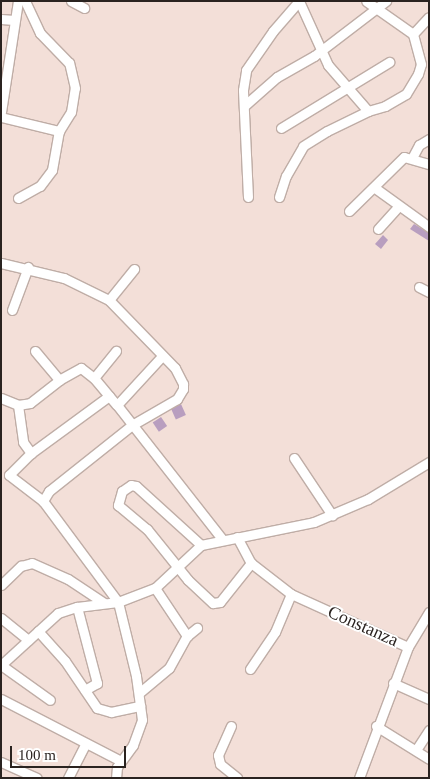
<!DOCTYPE html>
<style>
body{margin:0}
#map{position:relative;width:430px;height:779px;overflow:hidden;background:#f3dfd8;font-family:Georgia,serif}
div>[style]{position:absolute}
.building>*{inset:0;background:#b89ebf;transform-origin:0 0}
.roads{filter:drop-shadow(1px 0 #bfada6) drop-shadow(-1px 0 #bfada6) drop-shadow(0 1px #bfada6) drop-shadow(0 -1px #bfada6)}
.minor>*{height:9px;margin:-4.5px;padding:0 4.5px;transform-origin:4.5px;border-radius:4.5px;background:#fff}
span{translate:-50% -50%;white-space:nowrap;text-align:center;line-height:1.15;-webkit-text-stroke:4px #fff;paint-order:stroke}
.street-label{font-size:18px;color:#2a2320}
.frame{position:absolute;inset:0;border:2px solid #2a2320;pointer-events:none}
.scale{position:absolute;left:10px;top:746px;width:116px;height:22px;box-sizing:border-box;border:2px solid #2a2320;border-top:0;padding-left:6px;font-size:15px;line-height:18px;white-space:nowrap;color:#2a2320;-webkit-text-stroke:4px #fff;paint-order:stroke}
</style>
<div id="map">
<div class="building">
<div style="clip-path:polygon(414px 224px,429px 233px,429px 241px,410px 229px)"></div>
<div style="clip-path:polygon(383px 235px,388px 240px,381px 249px,375px 244px)"></div>
<div style="left:181px;top:404px;width:12px;height:11px;rotate:66deg"></div>
<div style="left:161px;top:417px;width:11px;height:10px;rotate:56deg"></div>
</div>
<div class="roads">
<div class="minor">
<div style="left:71px;top:1px;width:15px;rotate:28deg"></div>
<div style="left:299px;top:1px;width:70px;rotate:65.6deg"></div>
<div style="left:328px;top:65px;width:61px;rotate:49deg"></div>
<div style="left:1px;top:19px;width:13px;rotate:4deg"></div>
<div style="left:413px;top:34px;width:23px;rotate:-47deg"></div>
<div style="left:244px;top:106px;width:44px;rotate:-41.3deg"></div>
<div style="left:277px;top:77px;width:43px;rotate:-29.6deg"></div>
<div style="left:314px;top:56px;width:91px;rotate:-37.4deg"></div>
<div style="left:1px;top:112px;width:112px;rotate:-81.3deg"></div>
<div style="left:1px;top:117px;width:60px;rotate:13.6deg"></div>
<div style="left:281px;top:128px;width:127px;rotate:-31.4deg"></div>
<div style="left:412px;top:158px;width:15px;rotate:-62deg"></div>
<div style="left:419px;top:145px;width:12px;rotate:-31deg"></div>
<div style="left:375px;top:188px;width:67px;rotate:35.8deg"></div>
<div style="left:248px;top:197px;width:107px;rotate:-92.7deg"></div>
<div style="left:243px;top:90px;width:20px;rotate:-81deg"></div>
<div style="left:246px;top:70px;width:47px;rotate:-55.3deg"></div>
<div style="left:273px;top:31px;width:40px;rotate:-49deg"></div>
<div style="left:279px;top:197px;width:22px;rotate:-72deg"></div>
<div style="left:286px;top:176px;width:34px;rotate:-60deg"></div>
<div style="left:303px;top:146px;width:28px;rotate:-32deg"></div>
<div style="left:327px;top:131px;width:46px;rotate:-26deg"></div>
<div style="left:368px;top:111px;width:18px;rotate:-16deg"></div>
<div style="left:385px;top:106px;width:24px;rotate:-30deg"></div>
<div style="left:406px;top:94px;width:23px;rotate:-59deg"></div>
<div style="left:418px;top:74px;width:10px;rotate:-73deg"></div>
<div style="left:421px;top:64px;width:31px;rotate:-105deg"></div>
<div style="left:413px;top:34px;width:57px;rotate:-144.9deg"></div>
<div style="left:18px;top:198px;width:25px;rotate:-29deg"></div>
<div style="left:40px;top:186px;width:20px;rotate:-53deg"></div>
<div style="left:52px;top:170px;width:40px;rotate:-80deg"></div>
<div style="left:59px;top:131px;width:22px;rotate:-58deg"></div>
<div style="left:71px;top:112px;width:24px;rotate:-81deg"></div>
<div style="left:75px;top:88px;width:26px;rotate:-103deg"></div>
<div style="left:69px;top:63px;width:42px;rotate:-134deg"></div>
<div style="left:40px;top:33px;width:35px;rotate:-115deg"></div>
<div style="left:349px;top:211px;width:77px;rotate:-44.5deg"></div>
<div style="left:404px;top:157px;width:26px;rotate:16deg"></div>
<div style="left:378px;top:229px;width:30px;rotate:-48deg"></div>
<div style="left:1px;top:263px;width:65px;rotate:13.4deg"></div>
<div style="left:64px;top:278px;width:50px;rotate:26.1deg"></div>
<div style="left:109px;top:300px;width:95px;rotate:45.9deg"></div>
<div style="left:175px;top:368px;width:18px;rotate:63deg"></div>
<div style="left:183px;top:384px;width:5px;rotate:90deg"></div>
<div style="left:183px;top:389px;width:12px;rotate:121deg"></div>
<div style="left:177px;top:399px;width:52px;rotate:150deg"></div>
<div style="left:132px;top:425px;width:106px;rotate:141.5deg"></div>
<div style="left:49px;top:491px;width:12px;rotate:121deg"></div>
<div style="left:419px;top:287px;width:11px;rotate:27deg"></div>
<div style="left:109px;top:300px;width:40px;rotate:-51deg"></div>
<div style="left:12px;top:310px;width:46px;rotate:-69.6deg"></div>
<div style="left:35px;top:351px;width:38px;rotate:50deg"></div>
<div style="left:94px;top:378px;width:35px;rotate:-51deg"></div>
<div style="left:109px;top:396px;width:97px;rotate:143.8deg"></div>
<div style="left:31px;top:453px;width:31px;rotate:135deg"></div>
<div style="left:9px;top:475px;width:43px;rotate:37.4deg"></div>
<div style="left:43px;top:501px;width:126px;rotate:53.4deg"></div>
<div style="left:118px;top:602px;width:76px;rotate:76.3deg"></div>
<div style="left:136px;top:676px;width:44px;rotate:82.2deg"></div>
<div style="left:142px;top:720px;width:27px;rotate:110deg"></div>
<div style="left:133px;top:745px;width:27px;rotate:126deg"></div>
<div style="left:117px;top:767px;width:11px;rotate:95deg"></div>
<div style="left:1px;top:398px;width:18px;rotate:22deg"></div>
<div style="left:18px;top:405px;width:12px;rotate:-9deg"></div>
<div style="left:30px;top:403px;width:37px;rotate:-38deg"></div>
<div style="left:59px;top:380px;width:25px;rotate:-29deg"></div>
<div style="left:81px;top:368px;width:16px;rotate:38deg"></div>
<div style="left:94px;top:378px;width:35px;rotate:50deg"></div>
<div style="left:117px;top:405px;width:67px;rotate:-47.4deg"></div>
<div style="left:18px;top:405px;width:37px;rotate:82deg"></div>
<div style="left:23px;top:442px;width:14px;rotate:54deg"></div>
<div style="left:117px;top:405px;width:170px;rotate:51.9deg"></div>
<div style="left:294px;top:458px;width:69px;rotate:56.3deg"></div>
<div style="left:237px;top:537px;width:30px;rotate:62deg"></div>
<div style="left:251px;top:563px;width:51px;rotate:37.8deg"></div>
<div style="left:291px;top:594px;width:128px;rotate:24.4deg"></div>
<div style="left:408px;top:647px;width:140px;rotate:110.5deg"></div>
<div style="left:201px;top:545px;width:88px;rotate:-137.8deg"></div>
<div style="left:136px;top:486px;width:5px;rotate:-169deg"></div>
<div style="left:131px;top:485px;width:11px;rotate:146deg"></div>
<div style="left:122px;top:491px;width:15px;rotate:106deg"></div>
<div style="left:118px;top:505px;width:38px;rotate:40deg"></div>
<div style="left:147px;top:529px;width:65px;rotate:51.2deg"></div>
<div style="left:188px;top:580px;width:34px;rotate:43deg"></div>
<div style="left:213px;top:603px;width:7px;rotate:-8deg"></div>
<div style="left:220px;top:602px;width:50px;rotate:-51.5deg"></div>
<div style="left:1px;top:585px;width:28px;rotate:-44deg"></div>
<div style="left:21px;top:566px;width:11px;rotate:-15deg"></div>
<div style="left:32px;top:563px;width:39px;rotate:24deg"></div>
<div style="left:68px;top:579px;width:43px;rotate:33.7deg"></div>
<div style="left:155px;top:588px;width:58px;rotate:56.3deg"></div>
<div style="left:77px;top:607px;width:79px;rotate:75.3deg"></div>
<div style="left:97px;top:683px;width:14px;rotate:150deg"></div>
<div style="left:1px;top:618px;width:35px;rotate:39deg"></div>
<div style="left:38px;top:631px;width:40px;rotate:48deg"></div>
<div style="left:65px;top:661px;width:57px;rotate:55.8deg"></div>
<div style="left:97px;top:708px;width:15px;rotate:16deg"></div>
<div style="left:111px;top:712px;width:30px;rotate:-12deg"></div>
<div style="left:408px;top:647px;width:41px;rotate:-59deg"></div>
<div style="left:1px;top:665px;width:77px;rotate:-42.4deg"></div>
<div style="left:58px;top:613px;width:20px;rotate:-18deg"></div>
<div style="left:77px;top:607px;width:41px;rotate:-7deg"></div>
<div style="left:118px;top:602px;width:40px;rotate:-21deg"></div>
<div style="left:155px;top:588px;width:63px;rotate:-43.1deg"></div>
<div style="left:201px;top:545px;width:115px;rotate:-11.5deg"></div>
<div style="left:314px;top:522px;width:59px;rotate:-23.1deg"></div>
<div style="left:368px;top:499px;width:71px;rotate:-31.2deg"></div>
<div style="left:1px;top:665px;width:60px;rotate:35.5deg"></div>
<div style="left:250px;top:669px;width:45px;rotate:-56deg"></div>
<div style="left:275px;top:632px;width:41px;rotate:-67.2deg"></div>
<div style="left:393px;top:683px;width:39px;rotate:24deg"></div>
<div style="left:139px;top:693px;width:39px;rotate:-40deg"></div>
<div style="left:169px;top:668px;width:37px;rotate:-61deg"></div>
<div style="left:187px;top:636px;width:13px;rotate:-39deg"></div>
<div style="left:1px;top:699px;width:135px;rotate:27.3deg"></div>
<div style="left:231px;top:726px;width:32px;rotate:114deg"></div>
<div style="left:218px;top:755px;width:9px;rotate:77deg"></div>
<div style="left:220px;top:764px;width:22px;rotate:39deg"></div>
<div style="left:376px;top:726px;width:62px;rotate:31.9deg"></div>
<div style="left:416px;top:750px;width:24px;rotate:-57deg"></div>
<div style="left:1px;top:762px;width:39px;rotate:24deg"></div>
<div style="left:68px;top:778px;width:39px;rotate:-63deg"></div>
</div>
</div>
<div class="street-label">
<span style="left:363px;top:626px;rotate:24deg">Constanza</span>
</div>
<div class="frame"></div>
<div class="scale">100 m</div>
</div>
